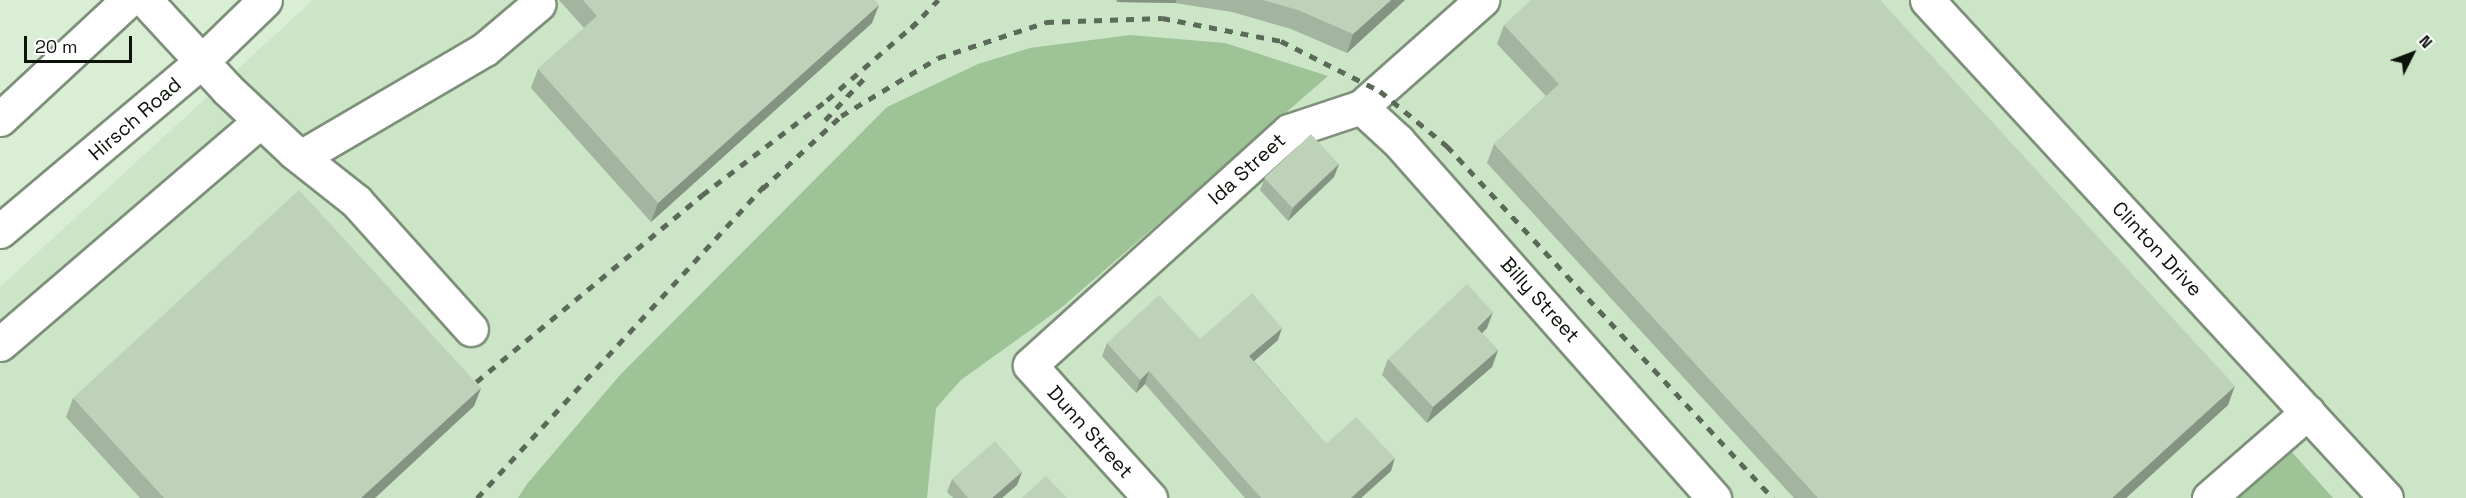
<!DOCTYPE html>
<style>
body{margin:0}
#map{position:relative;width:2466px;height:498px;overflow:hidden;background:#d9eed5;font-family:"Space Grotesk",sans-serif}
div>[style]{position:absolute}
.built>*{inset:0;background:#cbe5c6}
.green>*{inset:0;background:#9ec397}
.roads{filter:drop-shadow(2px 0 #7d9079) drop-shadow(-2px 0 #7d9079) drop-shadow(0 2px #7d9079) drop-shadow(0 -2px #7d9079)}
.minor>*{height:33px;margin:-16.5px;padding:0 16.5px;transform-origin:16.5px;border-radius:16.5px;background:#fff}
.major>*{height:33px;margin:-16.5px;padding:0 16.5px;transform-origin:16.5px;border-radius:16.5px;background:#fff}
.rail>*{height:4.5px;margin-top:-2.25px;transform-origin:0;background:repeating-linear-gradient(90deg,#5c6959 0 8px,transparent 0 16px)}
.wall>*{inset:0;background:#a3b59f}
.shaded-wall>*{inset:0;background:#849382}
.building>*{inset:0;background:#bdd2b9;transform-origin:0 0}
span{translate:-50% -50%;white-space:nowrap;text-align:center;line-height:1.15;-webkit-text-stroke:4.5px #fff;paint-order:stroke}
.street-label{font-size:20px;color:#0c130a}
.north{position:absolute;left:2382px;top:24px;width:60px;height:60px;-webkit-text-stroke:4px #fff;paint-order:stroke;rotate:48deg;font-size:16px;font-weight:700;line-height:24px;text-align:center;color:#0c130a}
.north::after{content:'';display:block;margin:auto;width:21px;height:27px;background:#0c130a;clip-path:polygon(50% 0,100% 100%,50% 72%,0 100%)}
.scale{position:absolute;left:24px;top:36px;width:108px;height:27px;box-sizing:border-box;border:3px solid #0c130a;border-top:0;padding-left:8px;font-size:18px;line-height:21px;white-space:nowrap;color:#0c130a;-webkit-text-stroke:4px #fff;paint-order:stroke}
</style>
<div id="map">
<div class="built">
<div style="clip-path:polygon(313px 0,2466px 0,2466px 498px,0 498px,0 287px)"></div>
</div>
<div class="green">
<div style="clip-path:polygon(1130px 35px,1225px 43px,1328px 76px,1061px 308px,961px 380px,936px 408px,927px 498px,518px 498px,527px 484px,620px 375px,887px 107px,978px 64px,1030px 48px)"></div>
<div style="clip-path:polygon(2290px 450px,2333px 498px,2237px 498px)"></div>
</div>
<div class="roads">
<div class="minor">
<div style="left:145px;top:0;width:121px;rotate:47.3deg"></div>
<div style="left:227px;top:89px;width:92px;rotate:43.2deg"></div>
<div style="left:294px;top:152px;width:79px;rotate:38.3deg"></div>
<div style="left:356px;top:201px;width:172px;rotate:48.1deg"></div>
<div style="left:1361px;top:107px;width:50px;rotate:42.6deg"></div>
<div style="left:1398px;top:141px;width:477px;rotate:48.5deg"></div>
<div style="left:301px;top:157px;width:213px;rotate:-30.4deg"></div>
<div style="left:485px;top:49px;width:70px;rotate:-40.3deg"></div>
<div style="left:0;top:344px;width:343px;rotate:-40.6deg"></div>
<div style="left:1150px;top:498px;width:179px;rotate:-132.1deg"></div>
<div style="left:1030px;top:365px;width:349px;rotate:-42.1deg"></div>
<div style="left:1289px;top:131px;width:76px;rotate:-18.4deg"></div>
<div style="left:1361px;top:107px;width:162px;rotate:-41.5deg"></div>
<div style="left:2209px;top:498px;width:131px;rotate:-41deg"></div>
</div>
<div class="major">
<div style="left:1927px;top:0;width:677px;rotate:47.33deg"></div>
<div style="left:0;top:119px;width:175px;rotate:-42.9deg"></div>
<div style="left:0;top:231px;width:263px;rotate:-40.1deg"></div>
<div style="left:201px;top:62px;width:89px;rotate:-44.1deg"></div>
</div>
</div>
<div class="rail">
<div style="left:911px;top:28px;width:39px;rotate:-46deg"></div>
<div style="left:825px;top:120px;width:63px;rotate:-46.9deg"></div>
<div style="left:762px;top:189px;width:108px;rotate:-42.7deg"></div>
<div style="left:841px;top:116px;width:113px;rotate:-30.9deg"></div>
<div style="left:938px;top:58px;width:114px;rotate:-18.4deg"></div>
<div style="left:1046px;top:22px;width:116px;rotate:-2deg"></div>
<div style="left:1162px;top:18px;width:121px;rotate:10.9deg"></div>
<div style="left:1281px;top:41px;width:111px;rotate:26.8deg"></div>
<div style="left:1380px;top:91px;width:87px;rotate:39.4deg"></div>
<div style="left:1447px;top:146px;width:480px;rotate:47.2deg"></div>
<div style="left:464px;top:392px;width:309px;rotate:-39.6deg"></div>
<div style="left:702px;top:195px;width:157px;rotate:-37.2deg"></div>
<div style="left:827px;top:100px;width:119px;rotate:-40.9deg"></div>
<div style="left:477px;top:498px;width:427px;rotate:-47.4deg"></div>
</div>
<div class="wall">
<div style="clip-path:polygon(559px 0,875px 0,872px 23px,651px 222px,531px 88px,538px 69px,584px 28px)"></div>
<div style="clip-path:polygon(1116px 0,1405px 0,1347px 53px,1291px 29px,1232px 12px,1175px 3px,1117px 2px)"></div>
<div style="clip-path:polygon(1504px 25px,2228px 405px,2126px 498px,1794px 498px,1487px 163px,1494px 144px,1546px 96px,1497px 44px)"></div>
<div style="clip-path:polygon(1339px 164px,1334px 177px,1288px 221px,1260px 190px,1265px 178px)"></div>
<div style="clip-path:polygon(1487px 328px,1482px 333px,1498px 350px,1492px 367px,1427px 423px,1382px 375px,1388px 359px)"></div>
<div style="clip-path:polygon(1200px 339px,1278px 340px,1254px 361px,1326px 444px,1391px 471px,1361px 498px,1245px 498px,1145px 384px,1136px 393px,1102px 356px,1107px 343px)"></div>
<div style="clip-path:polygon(481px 388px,474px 406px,375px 498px,140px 498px,66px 417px,73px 398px)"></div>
<div style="clip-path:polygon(1022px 472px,1017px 485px,1002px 498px,953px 498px,947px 492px,952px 479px)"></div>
</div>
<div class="shaded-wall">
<div style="clip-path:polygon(1118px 0,1177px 0,1175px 3px,1117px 2px)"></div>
<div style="clip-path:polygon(1391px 0,1405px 0,1347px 53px,1353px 34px)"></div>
<div style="clip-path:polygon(879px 5px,872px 23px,651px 222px,658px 203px)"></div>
<div style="clip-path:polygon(1339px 164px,1334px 177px,1288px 221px,1293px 208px)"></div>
<div style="clip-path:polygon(1493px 312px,1487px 328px,1471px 344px,1477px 328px)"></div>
<div style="clip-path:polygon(1282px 328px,1278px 340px,1245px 369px,1249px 356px)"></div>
<div style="clip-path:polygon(1498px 350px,1492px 367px,1427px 423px,1433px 407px)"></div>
<div style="clip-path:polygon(1149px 371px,1145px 384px,1136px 393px,1140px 380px)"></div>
<div style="clip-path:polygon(2235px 386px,2228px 405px,2126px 498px,2112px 498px)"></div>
<div style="clip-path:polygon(481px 388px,474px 406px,375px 498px,361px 498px)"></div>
<div style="clip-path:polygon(1395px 458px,1391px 471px,1361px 498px,1351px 498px)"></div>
<div style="clip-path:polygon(1022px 472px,1017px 485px,1002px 498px,992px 498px)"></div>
</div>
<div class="building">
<div style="clip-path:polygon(583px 0,875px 0,879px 5px,658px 203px,538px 69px,597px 16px)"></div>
<div style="clip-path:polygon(1263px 0,1391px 0,1353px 34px,1298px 10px)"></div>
<div style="clip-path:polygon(1531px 0,1880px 0,2235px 386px,2112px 498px,1818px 498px,1494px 144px,1559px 84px,1504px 25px)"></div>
<div style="left:1311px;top:134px;width:41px;height:64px;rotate:47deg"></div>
<div style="clip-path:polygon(299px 190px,481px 388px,361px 498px,164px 498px,73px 398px)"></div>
<div style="clip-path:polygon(1467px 284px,1493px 312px,1477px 328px,1498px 350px,1433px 407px,1388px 359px)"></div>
<div style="clip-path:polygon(1252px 293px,1282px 328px,1249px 356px,1326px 444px,1356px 417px,1395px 458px,1351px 498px,1261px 498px,1149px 371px,1140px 380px,1107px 343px,1159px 295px,1200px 339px)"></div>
<div style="clip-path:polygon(995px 441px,1022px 472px,992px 498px,968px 498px,952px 479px)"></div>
<div style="clip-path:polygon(1046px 476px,1067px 498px,1022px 498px)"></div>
</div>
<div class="street-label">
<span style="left:135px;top:119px;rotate:-41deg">Hirsch Road</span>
<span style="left:1247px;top:169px;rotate:-42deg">Ida Street</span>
<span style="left:2157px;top:249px;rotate:47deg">Clinton Drive</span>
<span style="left:1540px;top:300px;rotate:48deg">Billy Street</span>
<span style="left:1090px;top:432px;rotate:48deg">Dunn Street</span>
</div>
<div class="north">N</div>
<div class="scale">20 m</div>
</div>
